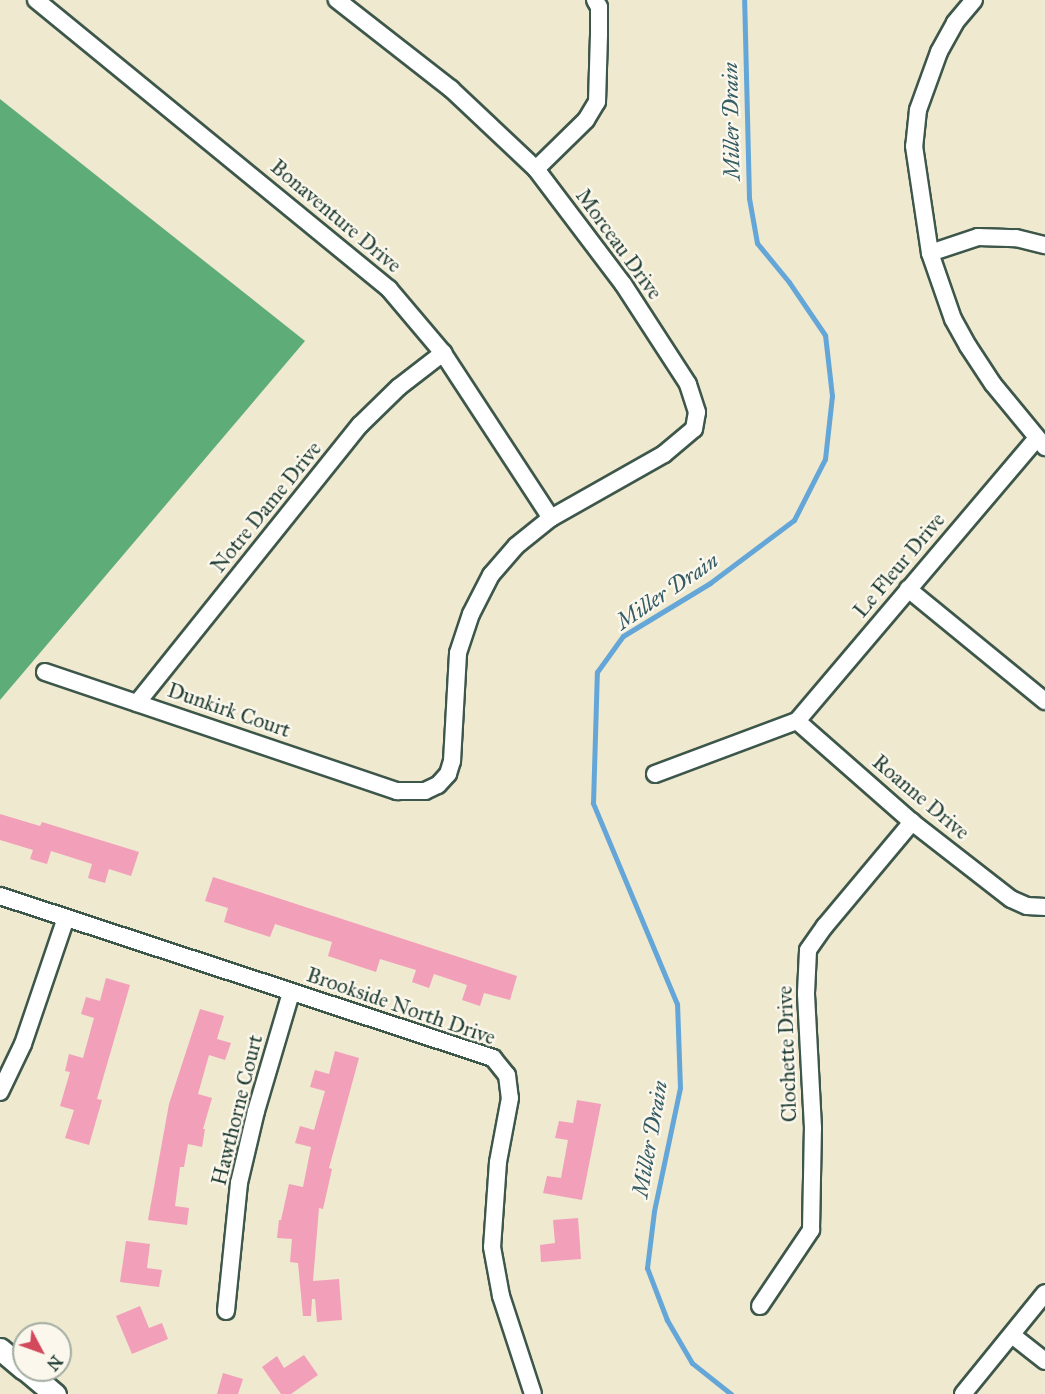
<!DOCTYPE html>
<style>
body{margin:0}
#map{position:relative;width:1045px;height:1394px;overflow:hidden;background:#efe9cf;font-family:"IM FELL Great Primer",serif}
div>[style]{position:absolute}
.forest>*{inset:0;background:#5eac78}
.stream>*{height:5px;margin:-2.5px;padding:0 2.5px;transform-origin:2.5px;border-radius:2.5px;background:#64a6d8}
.building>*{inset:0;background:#f29fba}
.roads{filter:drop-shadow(2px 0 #3e574b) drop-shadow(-2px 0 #3e574b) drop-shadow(0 2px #3e574b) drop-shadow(0 -2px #3e574b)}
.minor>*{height:16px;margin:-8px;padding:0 8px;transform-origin:8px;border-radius:8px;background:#fff}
.tertiary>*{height:21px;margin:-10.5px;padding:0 10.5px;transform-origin:10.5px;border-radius:10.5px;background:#fff}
span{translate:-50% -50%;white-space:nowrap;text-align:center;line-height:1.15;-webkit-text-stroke:5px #fbf7ec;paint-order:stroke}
.street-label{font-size:21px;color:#1f3d34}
.water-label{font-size:22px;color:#345c65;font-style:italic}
.north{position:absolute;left:12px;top:1322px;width:60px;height:60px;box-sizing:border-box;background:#fbf7ec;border:2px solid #a3ada2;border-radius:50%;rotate:131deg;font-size:16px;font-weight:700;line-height:24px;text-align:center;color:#1f3d34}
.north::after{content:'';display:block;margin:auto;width:21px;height:27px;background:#d1495b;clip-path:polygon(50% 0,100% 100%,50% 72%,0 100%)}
</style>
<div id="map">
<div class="forest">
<div style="clip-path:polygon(0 99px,305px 341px,0 700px)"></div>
</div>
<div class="stream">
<div style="left:731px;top:1394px;width:50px;rotate:-141.5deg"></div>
<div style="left:692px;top:1363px;width:50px;rotate:-120.2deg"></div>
<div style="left:667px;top:1320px;width:56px;rotate:-111deg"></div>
<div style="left:647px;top:1268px;width:57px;rotate:-83deg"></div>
<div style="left:654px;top:1211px;width:126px;rotate:-78.1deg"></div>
<div style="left:680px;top:1088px;width:84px;rotate:-92deg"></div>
<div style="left:677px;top:1004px;width:218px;rotate:-112.7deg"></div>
<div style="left:593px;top:803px;width:131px;rotate:-88.3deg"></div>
<div style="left:597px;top:672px;width:44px;rotate:-54.2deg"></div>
<div style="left:623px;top:636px;width:102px;rotate:-31.3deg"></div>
<div style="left:710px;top:583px;width:105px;rotate:-36.9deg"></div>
<div style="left:794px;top:520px;width:68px;rotate:-63.1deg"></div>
<div style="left:825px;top:459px;width:63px;rotate:-83.7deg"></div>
<div style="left:832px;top:396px;width:61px;rotate:-96.5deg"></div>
<div style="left:825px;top:335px;width:64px;rotate:-124.2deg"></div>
<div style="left:789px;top:282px;width:50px;rotate:-129.4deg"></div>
<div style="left:757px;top:243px;width:46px;rotate:-100.1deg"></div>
<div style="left:749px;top:198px;width:198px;rotate:-91.4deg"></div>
</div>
<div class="building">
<div style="clip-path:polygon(0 814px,40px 826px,42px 822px,139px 852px,131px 876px,109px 869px,105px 883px,88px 878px,92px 864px,51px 851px,47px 864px,30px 859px,33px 850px,0 840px)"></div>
<div style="clip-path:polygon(213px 877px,517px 976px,510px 1000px,484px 993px,480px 1006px,462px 1000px,467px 985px,434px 974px,429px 988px,412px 982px,416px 970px,380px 959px,376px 972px,328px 956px,332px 942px,309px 935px,275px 924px,270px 937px,224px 922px,228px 908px,205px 901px)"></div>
<div style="clip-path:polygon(106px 978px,130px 985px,97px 1099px,102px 1100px,89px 1145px,65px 1138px,74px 1110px,60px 1106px,70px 1072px,65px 1071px,69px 1054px,83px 1058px,94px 1018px,81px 1014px,86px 997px,100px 1001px)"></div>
<div style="clip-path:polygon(200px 1009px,224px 1016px,217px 1039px,231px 1043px,225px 1060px,209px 1055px,198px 1094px,212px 1098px,203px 1129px,205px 1129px,202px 1147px,188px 1144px,184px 1167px,180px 1167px,175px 1206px,189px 1208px,187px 1225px,148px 1220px,169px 1104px)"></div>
<div style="clip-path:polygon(335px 1051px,359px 1058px,329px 1168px,332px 1169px,323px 1209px,319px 1208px,313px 1281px,339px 1279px,342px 1320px,317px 1322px,315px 1299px,312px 1299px,311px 1316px,303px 1316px,298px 1263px,290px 1262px,292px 1239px,277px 1238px,279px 1220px,281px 1220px,289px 1184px,303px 1187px,311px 1147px,295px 1143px,300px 1126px,314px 1130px,325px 1091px,310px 1087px,315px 1070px,329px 1074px)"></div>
<div style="clip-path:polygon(577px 1100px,601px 1104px,582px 1200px,543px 1193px,547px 1176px,561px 1178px,568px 1140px,555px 1138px,559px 1121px,573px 1123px)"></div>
<div style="clip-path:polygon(578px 1218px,581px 1259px,541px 1262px,540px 1245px,555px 1243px,553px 1220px)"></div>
<div style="clip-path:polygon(126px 1241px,150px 1244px,147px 1268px,162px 1270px,159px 1287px,120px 1282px)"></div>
<div style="clip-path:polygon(140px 1306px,149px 1328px,162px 1323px,168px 1339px,132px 1354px,116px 1316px)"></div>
<div style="clip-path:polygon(304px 1355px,318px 1375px,291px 1394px,281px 1394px,262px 1367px,277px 1356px,284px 1368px)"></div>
<div style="clip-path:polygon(223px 1373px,243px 1379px,238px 1394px,217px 1394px)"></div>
</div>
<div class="roads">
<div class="minor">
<div style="left:36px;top:0;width:456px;rotate:39.3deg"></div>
<div style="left:389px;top:289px;width:84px;rotate:49.8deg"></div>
<div style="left:443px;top:353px;width:197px;rotate:56.8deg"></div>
<div style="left:974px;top:0;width:30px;rotate:130deg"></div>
<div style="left:955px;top:23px;width:33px;rotate:119deg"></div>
<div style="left:939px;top:52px;width:62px;rotate:109.9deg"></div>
<div style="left:918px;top:110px;width:36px;rotate:96deg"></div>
<div style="left:914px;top:146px;width:108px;rotate:81.5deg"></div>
<div style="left:930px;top:253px;width:70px;rotate:70.8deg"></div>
<div style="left:953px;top:319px;width:31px;rotate:61deg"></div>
<div style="left:968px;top:346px;width:45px;rotate:56.7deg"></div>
<div style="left:993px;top:384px;width:82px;rotate:50.5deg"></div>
<div style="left:536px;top:169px;width:70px;rotate:-44.4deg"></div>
<div style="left:586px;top:120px;width:21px;rotate:-59deg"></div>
<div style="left:597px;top:102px;width:67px;rotate:-88.3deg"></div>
<div style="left:599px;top:35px;width:28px;rotate:-90deg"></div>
<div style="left:599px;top:7px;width:8px;rotate:-120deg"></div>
<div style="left:930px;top:253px;width:51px;rotate:-18.4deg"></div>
<div style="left:978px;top:237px;width:38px;rotate:2deg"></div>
<div style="left:1016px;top:238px;width:30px;rotate:14deg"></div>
<div style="left:908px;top:589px;width:177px;rotate:39.3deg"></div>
<div style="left:45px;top:672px;width:372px;rotate:18.7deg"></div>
<div style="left:397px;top:791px;width:28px"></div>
<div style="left:425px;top:791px;width:14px;rotate:-25deg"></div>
<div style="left:438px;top:785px;width:15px;rotate:-48deg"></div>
<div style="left:448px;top:774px;width:14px;rotate:-73deg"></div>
<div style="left:452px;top:761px;width:108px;rotate:-86.8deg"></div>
<div style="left:458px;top:653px;width:41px;rotate:-71.6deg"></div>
<div style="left:471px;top:614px;width:44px;rotate:-62.9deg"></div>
<div style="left:491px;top:575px;width:38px;rotate:-49deg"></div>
<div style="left:516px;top:546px;width:45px;rotate:-38.7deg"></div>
<div style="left:551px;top:518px;width:130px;rotate:-29.5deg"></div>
<div style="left:664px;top:454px;width:39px;rotate:-40deg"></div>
<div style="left:694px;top:429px;width:17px;rotate:-80deg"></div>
<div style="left:697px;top:412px;width:29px;rotate:-108deg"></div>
<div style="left:688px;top:384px;width:119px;rotate:-123deg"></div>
<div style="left:623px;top:284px;width:144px;rotate:-127.1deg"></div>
<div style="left:536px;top:169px;width:117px;rotate:-136.7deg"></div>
<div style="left:451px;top:89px;width:145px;rotate:-142deg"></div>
<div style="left:137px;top:703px;width:356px;rotate:-51.3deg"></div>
<div style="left:360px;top:425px;width:54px;rotate:-44.3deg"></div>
<div style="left:399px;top:387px;width:56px;rotate:-37.7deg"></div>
<div style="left:797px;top:721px;width:153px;rotate:41.3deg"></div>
<div style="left:912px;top:822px;width:125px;rotate:37.9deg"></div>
<div style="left:1011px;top:899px;width:17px;rotate:24deg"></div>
<div style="left:1027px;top:906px;width:18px;rotate:3deg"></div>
<div style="left:655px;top:774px;width:152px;rotate:-20.5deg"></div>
<div style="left:797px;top:721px;width:370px;rotate:-49.7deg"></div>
<div style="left:0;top:896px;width:519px;rotate:18.19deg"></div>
<div style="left:493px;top:1058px;width:22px;rotate:51deg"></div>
<div style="left:507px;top:1075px;width:23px;rotate:83deg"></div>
<div style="left:510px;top:1098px;width:65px;rotate:100.6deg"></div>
<div style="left:498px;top:1162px;width:85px;rotate:94deg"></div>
<div style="left:492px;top:1247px;width:50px;rotate:79.6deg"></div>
<div style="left:501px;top:1296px;width:103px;rotate:71.9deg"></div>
<div style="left:0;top:1092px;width:53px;rotate:-64.4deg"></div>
<div style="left:23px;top:1044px;width:133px;rotate:-71.2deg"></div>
<div style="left:760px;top:1306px;width:92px;rotate:-56.1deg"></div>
<div style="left:811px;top:1230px;width:102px;rotate:-88.9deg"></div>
<div style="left:813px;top:1128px;width:135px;rotate:-93deg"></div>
<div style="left:806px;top:993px;width:43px;rotate:-87.3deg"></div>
<div style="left:808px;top:950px;width:29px;rotate:-55deg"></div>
<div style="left:825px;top:926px;width:136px;rotate:-50.1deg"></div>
<div style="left:226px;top:1311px;width:129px;rotate:-84.2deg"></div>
<div style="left:239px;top:1183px;width:74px;rotate:-76.7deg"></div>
<div style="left:256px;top:1111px;width:123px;rotate:-73.5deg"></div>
<div style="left:1012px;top:1335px;width:42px;rotate:38.2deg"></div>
<div style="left:963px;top:1394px;width:130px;rotate:-50.9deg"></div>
</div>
<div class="tertiary">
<div style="left:0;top:1349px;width:31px;rotate:40deg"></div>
<div style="left:26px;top:1370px;width:38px;rotate:40deg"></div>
</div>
</div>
<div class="street-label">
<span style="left:336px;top:216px;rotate:40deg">Bonaventure Drive</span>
<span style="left:619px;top:244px;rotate:54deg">Morceau Drive</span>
<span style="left:266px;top:507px;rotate:-51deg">Notre Dame Drive</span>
<span style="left:899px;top:565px;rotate:-50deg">Le Fleur Drive</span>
<span style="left:229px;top:710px;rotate:19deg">Dunkirk Court</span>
<span style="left:921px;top:797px;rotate:40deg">Roanne Drive</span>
<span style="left:401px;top:1006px;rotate:19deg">Brookside North Drive</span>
<span style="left:787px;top:1054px;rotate:-92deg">Clochette Drive</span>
<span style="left:237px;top:1110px;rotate:-76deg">Hawthorne Court</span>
</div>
<div class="water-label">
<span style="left:731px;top:121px;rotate:-91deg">Miller Drain</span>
<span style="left:667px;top:591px;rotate:-34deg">Miller Drain</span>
<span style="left:650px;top:1139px;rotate:-80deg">Miller Drain</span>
</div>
<div class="north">N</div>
</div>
